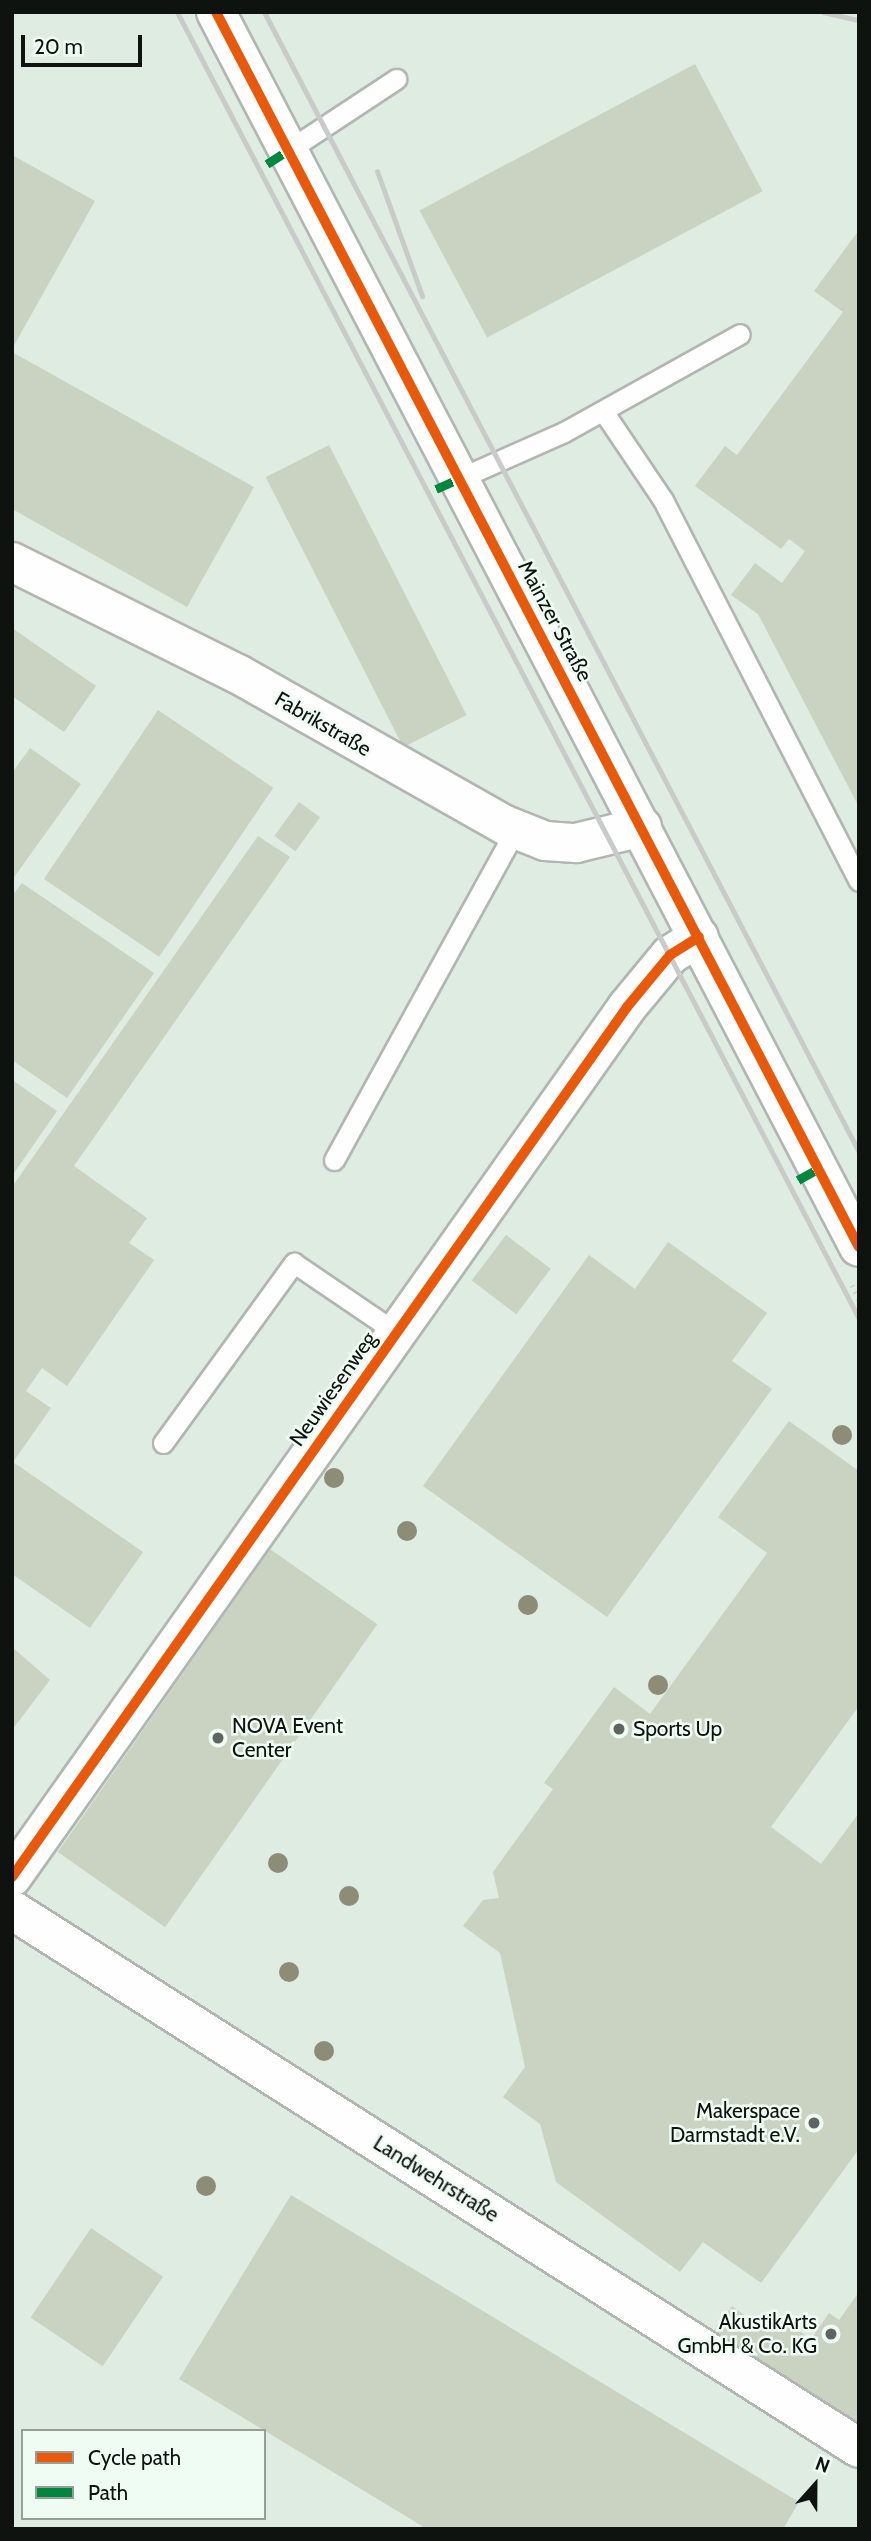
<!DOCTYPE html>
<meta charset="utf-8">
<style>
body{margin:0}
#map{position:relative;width:871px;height:2541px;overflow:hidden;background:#f2f9f4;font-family:Cabin,sans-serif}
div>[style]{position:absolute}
.built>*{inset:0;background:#deece2}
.building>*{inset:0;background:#cad2c2;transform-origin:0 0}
.path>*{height:4.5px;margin-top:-2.25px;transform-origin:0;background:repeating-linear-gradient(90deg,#d0d2d0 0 2px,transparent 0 7px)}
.roads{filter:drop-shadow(2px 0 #b2b6b3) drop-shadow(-2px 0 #b2b6b3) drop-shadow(0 2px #b2b6b3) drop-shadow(0 -2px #b2b6b3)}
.lane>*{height:19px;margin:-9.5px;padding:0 9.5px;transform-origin:9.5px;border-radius:9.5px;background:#fdfefd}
.street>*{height:38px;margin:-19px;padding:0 19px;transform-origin:19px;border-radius:19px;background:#fdfefd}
.secondary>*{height:38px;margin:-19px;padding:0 19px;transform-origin:19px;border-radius:19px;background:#fdfefd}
.rail>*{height:5px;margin:-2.5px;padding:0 2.5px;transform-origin:2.5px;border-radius:2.5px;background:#c9cbca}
.quiet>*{height:9px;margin-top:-4.5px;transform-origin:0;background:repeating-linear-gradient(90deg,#00873e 0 18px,transparent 0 27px)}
.cycleway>*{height:10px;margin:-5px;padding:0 5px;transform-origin:5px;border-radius:5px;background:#e8590c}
.trees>*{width:20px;height:20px;margin:-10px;border-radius:50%;background:#8d8c77}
.dots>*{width:19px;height:19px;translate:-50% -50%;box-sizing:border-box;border:4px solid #effcf3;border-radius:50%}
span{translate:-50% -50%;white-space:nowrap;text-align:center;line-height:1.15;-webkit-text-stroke:5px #effcf3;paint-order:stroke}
.street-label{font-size:21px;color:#0f1310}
.poi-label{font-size:21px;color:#0f1310}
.left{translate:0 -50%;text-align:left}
.right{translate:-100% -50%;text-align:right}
.frame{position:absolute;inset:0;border:14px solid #0f1310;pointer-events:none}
.legend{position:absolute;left:21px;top:2429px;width:245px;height:91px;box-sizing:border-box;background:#effcf3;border:2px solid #959f98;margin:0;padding:9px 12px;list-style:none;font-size:21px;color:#0f1310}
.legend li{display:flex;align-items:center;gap:14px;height:35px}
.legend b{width:35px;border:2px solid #959f98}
.north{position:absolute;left:780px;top:2450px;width:70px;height:70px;-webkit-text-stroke:5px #effcf3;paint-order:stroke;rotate:21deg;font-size:19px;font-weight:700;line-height:28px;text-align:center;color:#0f1310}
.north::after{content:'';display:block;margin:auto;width:24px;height:32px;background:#0f1310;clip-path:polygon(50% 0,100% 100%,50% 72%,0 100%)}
.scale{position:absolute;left:21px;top:35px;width:121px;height:32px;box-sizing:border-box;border:4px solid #0f1310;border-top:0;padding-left:9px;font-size:21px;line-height:24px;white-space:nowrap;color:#0f1310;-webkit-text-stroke:5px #effcf3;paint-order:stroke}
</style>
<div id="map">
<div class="built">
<div style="clip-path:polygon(evenodd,12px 12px,859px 12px,859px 2529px,12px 2529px,12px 12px,23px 2431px,264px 2431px,264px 2518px,23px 2518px,23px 2431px)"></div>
</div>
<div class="building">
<div style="left:695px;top:64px;width:144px;height:312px;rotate:62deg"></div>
<div style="clip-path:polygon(12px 155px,95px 201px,12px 349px)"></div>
<div style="clip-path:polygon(859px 230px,859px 807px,758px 614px,731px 595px,755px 563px,782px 583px,805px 551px,789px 539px,781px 549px,695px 486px,725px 446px,737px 455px,843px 312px,814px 291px)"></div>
<div style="clip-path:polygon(12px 352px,254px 487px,187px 607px,12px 509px)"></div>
<div style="left:329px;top:445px;width:303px;height:71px;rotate:63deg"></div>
<div style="clip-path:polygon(12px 628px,96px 686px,64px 732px,12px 696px)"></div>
<div style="left:158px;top:710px;width:139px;height:204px;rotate:34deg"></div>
<div style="clip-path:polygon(30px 748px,81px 784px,12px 880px,12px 773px)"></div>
<div style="left:299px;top:802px;width:26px;height:42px;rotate:36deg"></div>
<div style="clip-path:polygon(258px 836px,290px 857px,74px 1166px,147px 1218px,129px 1243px,154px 1260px,67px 1386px,42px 1368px,26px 1391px,51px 1408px,13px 1462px,143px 1552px,90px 1628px,12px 1574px,12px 1187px)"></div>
<div style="clip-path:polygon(22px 883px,154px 973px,67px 1098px,12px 1060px,12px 896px)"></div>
<div style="clip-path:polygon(12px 1080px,57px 1111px,12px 1176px)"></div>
<div style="left:506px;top:1235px;width:56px;height:57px;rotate:37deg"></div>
<div style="clip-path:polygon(668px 1242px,767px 1313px,732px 1361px,772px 1389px,607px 1617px,423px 1486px,589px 1255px,635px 1289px)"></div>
<div style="clip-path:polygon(789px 1421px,859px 1471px,859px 1706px,771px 1827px,821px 1864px,859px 1813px,859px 2149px,761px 2283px,703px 2242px,680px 2272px,556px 2182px,540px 2124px,503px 2097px,525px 2067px,500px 1953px,463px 1926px,483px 1900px,499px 1898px,493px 1872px,553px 1789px,544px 1783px,614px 1687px,650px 1714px,767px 1553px,718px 1517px)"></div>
<div style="left:270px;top:1549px;width:131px;height:370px;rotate:35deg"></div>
<div style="clip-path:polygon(12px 1647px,50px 1680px,12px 1730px)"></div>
<div style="clip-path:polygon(291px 2195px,799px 2502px,783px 2529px,427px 2529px,179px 2379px)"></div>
<div style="left:91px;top:2228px;width:87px;height:108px;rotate:34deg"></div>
<div style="clip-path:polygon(859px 2292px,859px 2441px,711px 2335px,732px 2306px,762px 2328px,773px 2312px,811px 2339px,829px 2313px,839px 2320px)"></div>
</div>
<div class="path">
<div style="left:852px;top:1285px;width:16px;rotate:63deg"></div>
</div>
<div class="roads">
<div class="lane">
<div style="left:287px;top:151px;width:131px;rotate:-33.4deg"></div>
<div style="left:603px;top:411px;width:107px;rotate:56deg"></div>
<div style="left:663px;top:500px;width:428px;rotate:62.8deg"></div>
<div style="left:458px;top:479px;width:116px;rotate:-23.9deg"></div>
<div style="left:564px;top:432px;width:201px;rotate:-29.1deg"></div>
<div style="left:334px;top:1160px;width:378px;rotate:-61.2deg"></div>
<div style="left:163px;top:1443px;width:223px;rotate:-54deg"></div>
<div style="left:294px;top:1263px;width:125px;rotate:34.2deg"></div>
</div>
<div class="street">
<div style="left:12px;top:562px;width:252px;rotate:26.4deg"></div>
<div style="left:238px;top:674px;width:307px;rotate:29.5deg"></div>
<div style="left:505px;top:825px;width:43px;rotate:21.8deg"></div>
<div style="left:545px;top:841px;width:31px;rotate:4deg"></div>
<div style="left:576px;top:843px;width:68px;rotate:-13.6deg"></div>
<div style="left:12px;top:1877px;width:1065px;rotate:-54.74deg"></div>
<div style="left:627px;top:1007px;width:67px;rotate:-50.4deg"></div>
<div style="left:670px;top:955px;width:34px;rotate:-32deg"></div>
<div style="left:12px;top:1910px;width:1003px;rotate:32.42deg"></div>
</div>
<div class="secondary">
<div style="left:216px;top:12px;width:1392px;rotate:62.5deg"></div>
</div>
</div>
<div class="rail">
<div style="left:177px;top:12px;width:1474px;rotate:62.44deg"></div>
<div style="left:264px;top:12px;width:1286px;rotate:62.44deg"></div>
<div style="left:823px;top:12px;width:37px;rotate:13deg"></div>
<div style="left:377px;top:171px;width:133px;rotate:70.2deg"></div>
</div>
<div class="quiet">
<div style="left:267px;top:164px;width:24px;rotate:-33deg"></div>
<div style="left:436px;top:489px;width:24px;rotate:-24deg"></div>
<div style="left:798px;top:1180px;width:23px;rotate:-29deg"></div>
</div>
<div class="cycleway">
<div style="left:216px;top:12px;width:1392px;rotate:62.5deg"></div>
<div style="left:12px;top:1877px;width:1065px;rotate:-54.74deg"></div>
<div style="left:627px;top:1007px;width:67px;rotate:-50.4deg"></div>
<div style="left:670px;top:955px;width:34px;rotate:-32deg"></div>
</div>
<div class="trees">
<div style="left:842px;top:1435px"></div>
<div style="left:334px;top:1478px"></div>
<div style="left:407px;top:1531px"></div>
<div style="left:528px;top:1605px"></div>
<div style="left:658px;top:1685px"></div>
<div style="left:278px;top:1863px"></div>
<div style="left:349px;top:1896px"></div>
<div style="left:289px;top:1972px"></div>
<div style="left:324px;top:2051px"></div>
<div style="left:206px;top:2186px"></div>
</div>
<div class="dots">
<div style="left:619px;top:1729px;background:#5e6460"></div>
<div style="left:218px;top:1738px;background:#5e6460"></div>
<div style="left:814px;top:2123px;background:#5e6460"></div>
<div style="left:831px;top:2334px;background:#5e6460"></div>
</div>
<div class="street-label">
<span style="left:555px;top:621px;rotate:62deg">Mainzer Straße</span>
<span style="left:323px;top:724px;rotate:30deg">Fabrikstraße</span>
<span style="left:333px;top:1389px;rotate:-55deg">Neuwiesenweg</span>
<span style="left:436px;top:2179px;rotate:32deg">Landwehrstraße</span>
</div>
<div class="poi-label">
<span class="left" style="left:232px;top:1738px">NOVA Event<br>Center</span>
<span class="left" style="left:633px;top:1729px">Sports Up</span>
<span class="right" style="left:800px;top:2123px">Makerspace<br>Darmstadt e.V.</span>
<span class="right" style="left:817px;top:2334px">AkustikArts<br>GmbH &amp; Co. KG</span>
</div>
<div class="frame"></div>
<ul class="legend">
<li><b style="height:9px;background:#e8590c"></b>Cycle path</li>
<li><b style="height:9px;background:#00873e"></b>Path</li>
</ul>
<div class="north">N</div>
<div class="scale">20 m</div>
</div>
